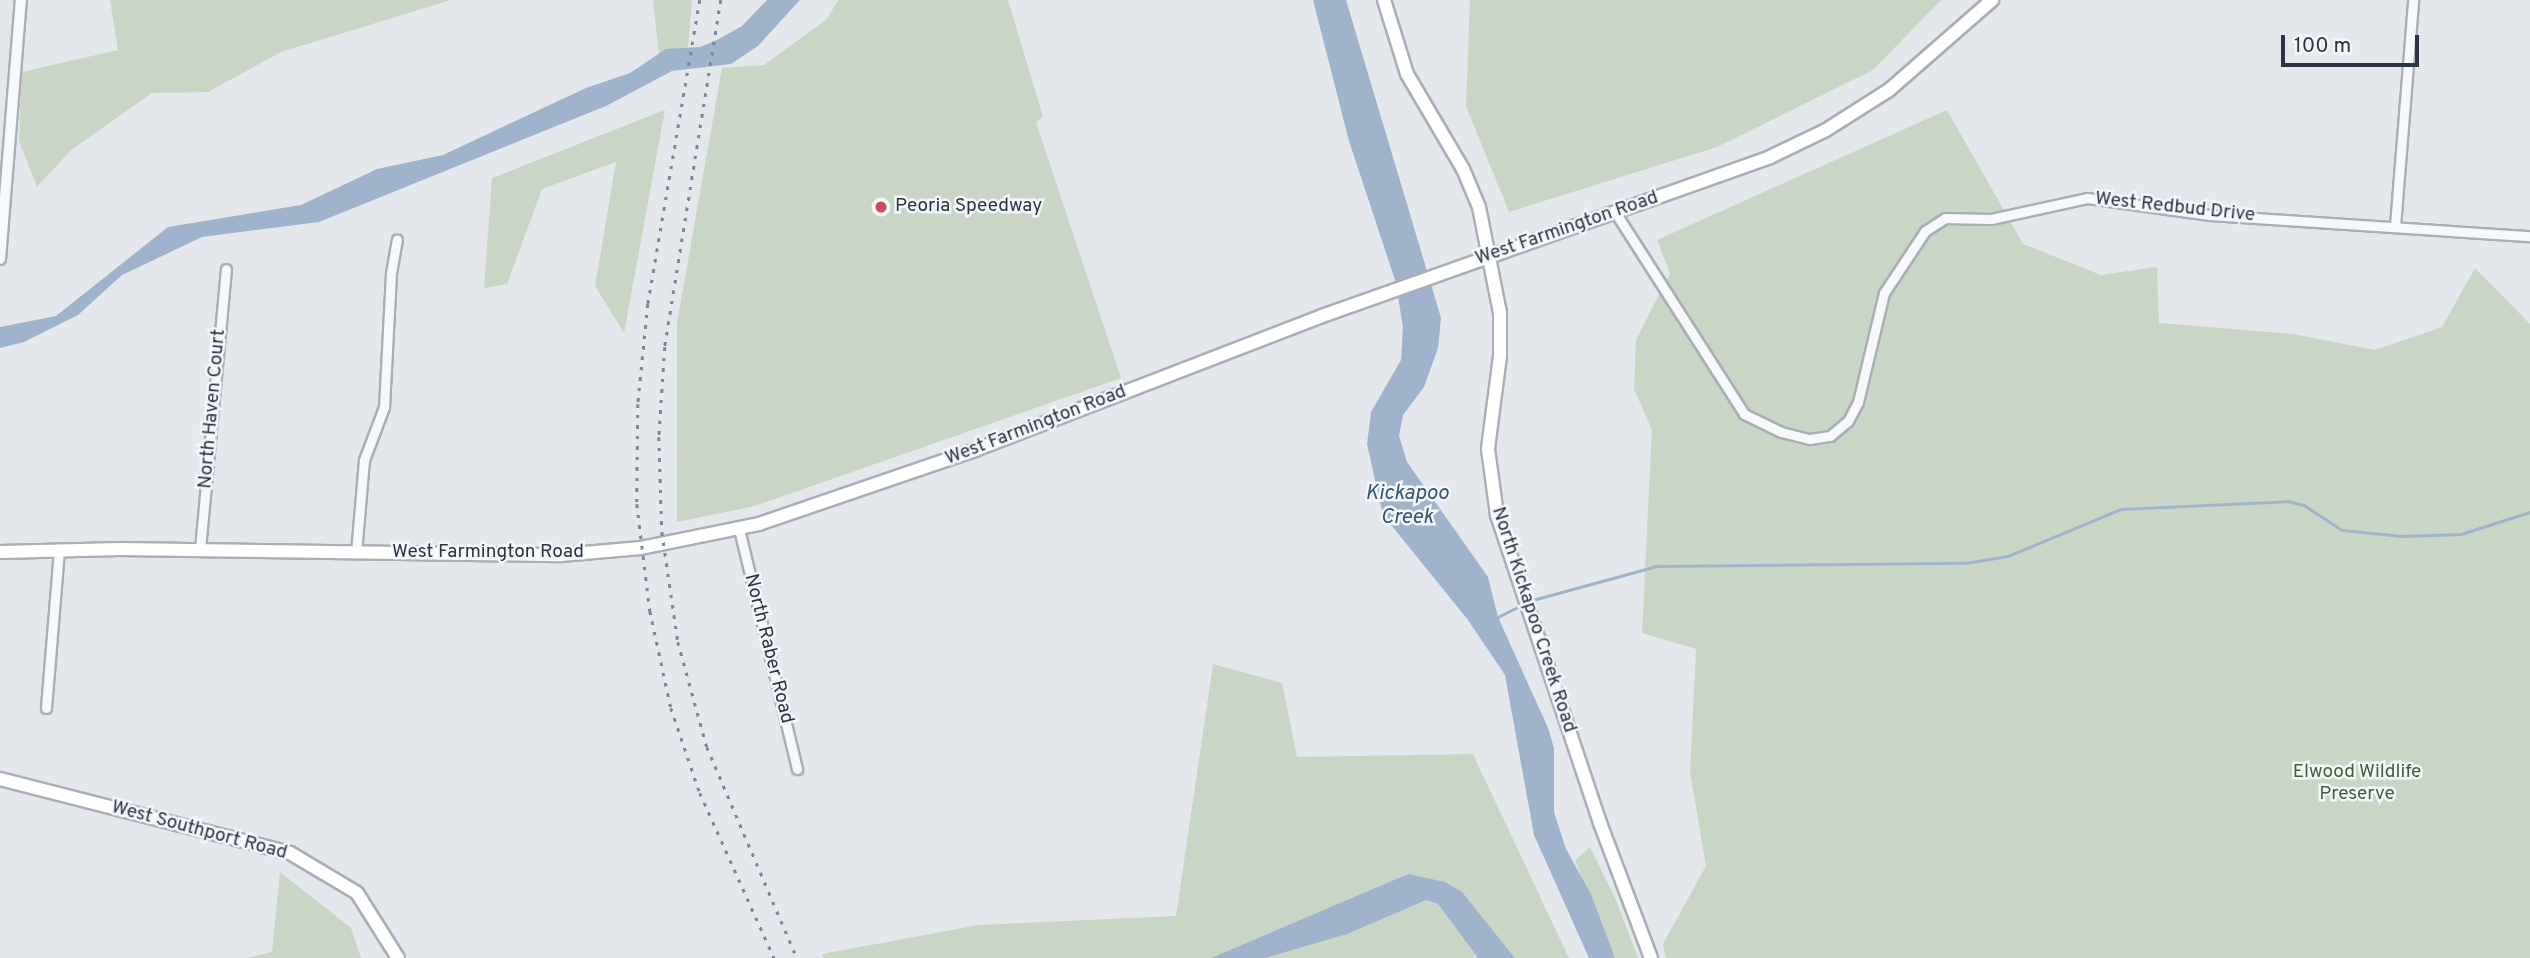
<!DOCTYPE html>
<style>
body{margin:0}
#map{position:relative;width:2530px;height:958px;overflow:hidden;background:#e4e7ec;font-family:Overpass,sans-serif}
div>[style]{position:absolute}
.green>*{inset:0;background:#c9d6c5}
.water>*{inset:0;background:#9fb4cc}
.stream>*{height:2.5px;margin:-1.25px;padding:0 1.25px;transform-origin:1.25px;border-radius:1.25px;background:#9fb4cc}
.roads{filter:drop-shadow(2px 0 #a9aeb7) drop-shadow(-2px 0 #a9aeb7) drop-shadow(0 2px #a9aeb7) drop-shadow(0 -2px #a9aeb7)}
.minor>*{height:9px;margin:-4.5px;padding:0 4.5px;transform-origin:4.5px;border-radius:4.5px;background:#f7f8fa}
.tertiary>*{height:10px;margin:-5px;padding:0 5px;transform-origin:5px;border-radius:5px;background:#f7f8fa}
.secondary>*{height:12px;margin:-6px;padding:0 6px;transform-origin:6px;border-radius:6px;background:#fff}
.rail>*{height:2.5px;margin-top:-1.25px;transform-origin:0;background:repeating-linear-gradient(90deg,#7d8696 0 3.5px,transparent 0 10.5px)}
.dots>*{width:19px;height:19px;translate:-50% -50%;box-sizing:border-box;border:4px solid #f4f6f9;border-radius:50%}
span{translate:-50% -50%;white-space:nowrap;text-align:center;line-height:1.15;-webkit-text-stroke:5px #f4f6f9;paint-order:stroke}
.poi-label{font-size:19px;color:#2b3445}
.left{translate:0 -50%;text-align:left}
.street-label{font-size:19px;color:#2b3445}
.park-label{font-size:19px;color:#3f6138}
.water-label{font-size:21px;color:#34527a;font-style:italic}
.scale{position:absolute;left:2281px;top:35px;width:138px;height:32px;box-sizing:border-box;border:4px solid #2b3445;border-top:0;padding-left:9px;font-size:21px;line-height:24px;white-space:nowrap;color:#2b3445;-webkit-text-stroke:5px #f4f6f9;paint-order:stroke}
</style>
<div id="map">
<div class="green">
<div style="clip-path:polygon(110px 0,451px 0,281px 52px,208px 92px,152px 93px,71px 150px,37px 187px,19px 141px,22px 72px,118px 50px)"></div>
<div style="clip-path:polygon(653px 0,692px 0,688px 48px,659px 54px)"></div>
<div style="clip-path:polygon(838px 0,1008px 0,1043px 117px,1036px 122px,1121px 378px,755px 506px,677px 522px,677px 323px,722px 68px,764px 65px,827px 19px)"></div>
<div style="clip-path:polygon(1470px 0,1941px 0,1873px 70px,1717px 147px,1509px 212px,1466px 106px)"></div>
<div style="clip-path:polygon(665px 110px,624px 333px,595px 286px,616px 162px,542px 189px,507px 284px,484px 288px,492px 178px)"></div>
<div style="clip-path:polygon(1947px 110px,2023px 244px,2101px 275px,2157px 267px,2159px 323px,2293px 334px,2375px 350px,2442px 327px,2475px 268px,2530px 324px,2530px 958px,1666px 958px,1663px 944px,1706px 866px,1690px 772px,1696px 649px,1642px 633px,1652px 430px,1634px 389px,1636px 340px,1670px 273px,1657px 240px)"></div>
<div style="clip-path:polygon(1213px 664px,1282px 683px,1297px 757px,1473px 754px,1569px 958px,1515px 958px,1494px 935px,1408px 874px,1211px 958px,824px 958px,822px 954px,979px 925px,1176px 916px)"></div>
<div style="clip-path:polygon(1590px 847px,1616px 900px,1638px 958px,1615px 958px,1575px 860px)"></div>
<div style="clip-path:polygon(280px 872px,351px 928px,361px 958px,246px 958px,272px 952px)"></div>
<div style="clip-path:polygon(1426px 900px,1438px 904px,1478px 958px,1265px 958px)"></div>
</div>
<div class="water">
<div style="clip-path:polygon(767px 0,800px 0,758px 46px,731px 64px,672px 71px,606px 106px,319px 222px,202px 237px,122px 275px,78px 315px,24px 342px,0 348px,0 327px,56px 316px,168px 227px,301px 205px,377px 169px,443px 155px,586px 88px,630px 73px,666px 49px,700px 47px,719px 39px,742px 26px)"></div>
<div style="clip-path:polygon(1313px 0,1346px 0,1441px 318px,1438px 348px,1424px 387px,1403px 415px,1399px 436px,1407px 462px,1488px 577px,1498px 617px,1548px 728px,1554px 748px,1554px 812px,1566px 849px,1591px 894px,1615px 958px,1589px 958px,1534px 835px,1505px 675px,1468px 620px,1383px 515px,1367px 444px,1371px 412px,1401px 360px,1403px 328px,1396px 283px,1349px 141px)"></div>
<div style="clip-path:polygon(1408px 874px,1445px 882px,1462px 892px,1515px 958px,1478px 958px,1438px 904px,1426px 900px,1347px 934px,1265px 958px,1211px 958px)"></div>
</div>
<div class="stream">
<div style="left:1529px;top:601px;width:133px;rotate:-15.3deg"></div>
<div style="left:1657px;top:566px;width:309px;rotate:-0.6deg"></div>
<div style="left:1966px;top:563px;width:43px;rotate:-9.5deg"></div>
<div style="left:2008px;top:556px;width:122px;rotate:-22.6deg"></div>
<div style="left:2121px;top:509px;width:167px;rotate:-2.7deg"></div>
<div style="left:2288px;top:501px;width:16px;rotate:14deg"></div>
<div style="left:2304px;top:505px;width:45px;rotate:33.3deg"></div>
<div style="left:2342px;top:530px;width:60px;rotate:5.7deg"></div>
<div style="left:2402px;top:536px;width:59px;rotate:-1.9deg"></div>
<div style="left:2461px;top:534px;width:72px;rotate:-17.7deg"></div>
<div style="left:1498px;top:617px;width:28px;rotate:-27deg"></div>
</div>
<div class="roads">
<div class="minor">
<div style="left:1615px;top:212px;width:240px;rotate:57.4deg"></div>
<div style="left:1744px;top:414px;width:41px;rotate:25.9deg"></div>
<div style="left:1781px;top:432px;width:30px;rotate:14deg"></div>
<div style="left:1810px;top:439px;width:20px;rotate:-9deg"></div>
<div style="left:1830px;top:436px;width:23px;rotate:-40deg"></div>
<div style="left:1848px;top:421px;width:21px;rotate:-62deg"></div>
<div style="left:1858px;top:402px;width:112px;rotate:-76.6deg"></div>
<div style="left:1884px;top:293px;width:74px;rotate:-56.5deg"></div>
<div style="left:1925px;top:231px;width:24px;rotate:-33deg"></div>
<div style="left:1945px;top:218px;width:46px;rotate:1.2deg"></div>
<div style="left:1991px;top:219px;width:98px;rotate:-12.3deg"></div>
<div style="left:2087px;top:198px;width:124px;rotate:7.9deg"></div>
<div style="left:2210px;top:215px;width:321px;rotate:3.8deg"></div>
<div style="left:2395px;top:226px;width:227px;rotate:-85.4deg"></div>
<div style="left:739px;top:529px;width:247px;rotate:76.4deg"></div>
<div style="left:200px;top:549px;width:281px;rotate:-84.7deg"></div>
<div style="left:356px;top:553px;width:93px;rotate:-85.1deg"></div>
<div style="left:364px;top:460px;width:57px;rotate:-69.3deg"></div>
<div style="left:384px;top:407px;width:134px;rotate:-87deg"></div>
<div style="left:391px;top:273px;width:34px;rotate:-80deg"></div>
<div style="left:46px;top:708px;width:160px;rotate:-85.3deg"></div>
</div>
<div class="tertiary">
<div style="left:0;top:259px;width:260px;rotate:-85.4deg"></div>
</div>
<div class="secondary">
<div style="left:1384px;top:0;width:77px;rotate:72.7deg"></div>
<div style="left:1407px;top:74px;width:110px;rotate:59.5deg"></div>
<div style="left:1463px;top:169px;width:41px;rotate:67.2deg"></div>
<div style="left:1479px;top:207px;width:108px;rotate:78.8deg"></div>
<div style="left:1500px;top:313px;width:43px;rotate:90deg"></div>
<div style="left:1500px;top:356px;width:94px;rotate:97.4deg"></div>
<div style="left:1488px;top:449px;width:67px;rotate:82.2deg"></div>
<div style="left:1497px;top:515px;width:325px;rotate:71.5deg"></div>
<div style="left:1600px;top:823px;width:144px;rotate:69.3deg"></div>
<div style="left:0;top:552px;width:120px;rotate:-1.4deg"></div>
<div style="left:120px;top:549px;width:441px;rotate:0.8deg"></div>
<div style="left:561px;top:555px;width:80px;rotate:-5deg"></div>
<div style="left:641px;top:548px;width:120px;rotate:-11.5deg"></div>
<div style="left:759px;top:524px;width:228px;rotate:-18.9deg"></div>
<div style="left:975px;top:450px;width:372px;rotate:-21.1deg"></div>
<div style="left:1322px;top:316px;width:475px;rotate:-19.5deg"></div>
<div style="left:1770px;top:157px;width:62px;rotate:-25.7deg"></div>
<div style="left:1826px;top:130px;width:75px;rotate:-32.4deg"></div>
<div style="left:1889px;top:90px;width:137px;rotate:-41.1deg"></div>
<div style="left:0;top:779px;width:299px;rotate:14.3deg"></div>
<div style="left:290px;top:853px;width:78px;rotate:30.8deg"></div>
<div style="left:357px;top:893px;width:77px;rotate:57.8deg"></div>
</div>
</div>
<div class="rail">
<div style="left:700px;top:0;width:308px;rotate:99.7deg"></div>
<div style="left:648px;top:304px;width:100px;rotate:95.7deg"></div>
<div style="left:638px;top:404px;width:100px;rotate:90.6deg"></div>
<div style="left:637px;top:504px;width:108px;rotate:83.1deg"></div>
<div style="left:650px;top:611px;width:99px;rotate:77.8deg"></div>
<div style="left:671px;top:708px;width:90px;rotate:71.2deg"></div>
<div style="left:700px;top:793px;width:181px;rotate:65.8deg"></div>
<div style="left:721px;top:0;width:351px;rotate:99.2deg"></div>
<div style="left:665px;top:347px;width:90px;rotate:93.8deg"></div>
<div style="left:659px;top:437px;width:95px;rotate:88.2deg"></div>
<div style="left:662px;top:532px;width:111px;rotate:81.7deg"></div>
<div style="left:678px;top:642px;width:109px;rotate:74.6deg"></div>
<div style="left:707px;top:747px;width:229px;rotate:66.9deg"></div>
</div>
<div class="dots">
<div style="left:881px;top:207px;background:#d1495b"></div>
</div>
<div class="poi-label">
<span class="left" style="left:895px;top:207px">Peoria Speedway</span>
</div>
<div class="street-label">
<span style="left:2175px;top:208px;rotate:6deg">West Redbud Drive</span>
<span style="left:1567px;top:229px;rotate:-19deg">West Farmington Road</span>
<span style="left:213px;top:409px;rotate:-85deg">North Haven Court</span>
<span style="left:1036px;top:426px;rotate:-21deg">West Farmington Road</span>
<span style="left:488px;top:553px">West Farmington Road</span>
<span style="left:1533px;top:620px;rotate:72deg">North Kickapoo Creek Road</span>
<span style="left:768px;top:649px;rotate:76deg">North Raber Road</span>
<span style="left:199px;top:831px;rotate:15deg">West Southport Road</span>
</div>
<div class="park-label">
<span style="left:2357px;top:784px">Elwood Wildlife<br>Preserve</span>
</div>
<div class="water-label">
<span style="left:1407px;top:506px">Kickapoo<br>Creek</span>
</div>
<div class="scale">100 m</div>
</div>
